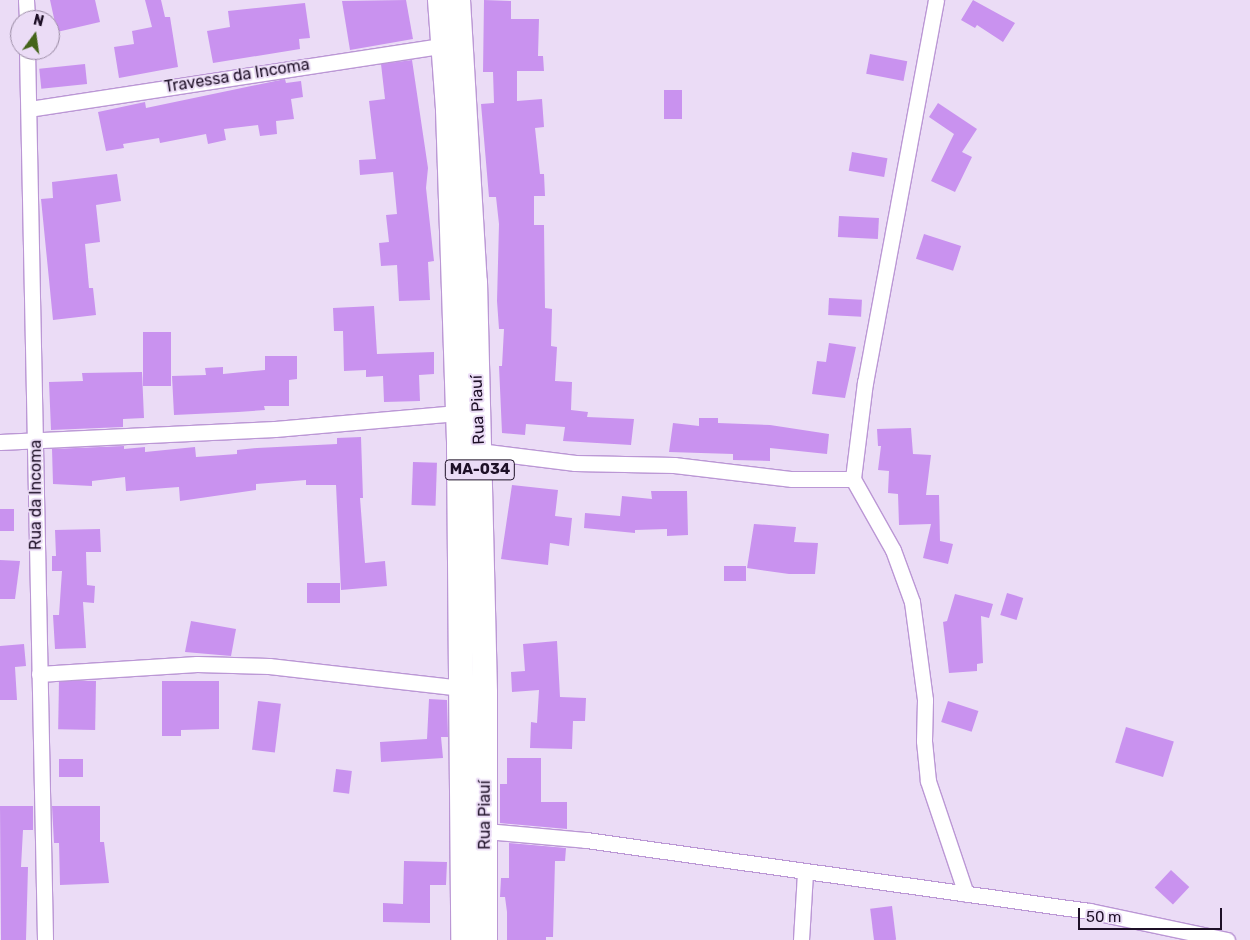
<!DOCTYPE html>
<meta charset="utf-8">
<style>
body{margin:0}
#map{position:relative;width:1250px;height:940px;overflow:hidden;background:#ebdcf6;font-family:Rubik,sans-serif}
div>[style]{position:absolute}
.building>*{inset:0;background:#c992ef;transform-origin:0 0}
.roads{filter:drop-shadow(1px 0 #bb97d5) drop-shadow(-1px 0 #bb97d5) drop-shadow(0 1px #bb97d5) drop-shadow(0 -1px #bb97d5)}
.street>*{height:15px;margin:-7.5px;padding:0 7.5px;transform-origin:7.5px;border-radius:7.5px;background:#fff}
.primary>*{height:24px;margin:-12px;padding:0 12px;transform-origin:12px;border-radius:12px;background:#fff}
span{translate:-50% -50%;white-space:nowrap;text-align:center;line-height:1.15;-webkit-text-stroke:4px #ebdcf6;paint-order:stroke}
.shield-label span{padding:1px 4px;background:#ebdcf6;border:1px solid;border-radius:4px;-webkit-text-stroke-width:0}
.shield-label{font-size:15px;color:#1e1027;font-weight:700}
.street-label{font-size:16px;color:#1e1027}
.north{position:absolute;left:10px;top:10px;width:50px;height:50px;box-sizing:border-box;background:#ebdcf6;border:1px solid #998aa3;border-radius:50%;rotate:14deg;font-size:14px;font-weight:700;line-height:20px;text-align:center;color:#1e1027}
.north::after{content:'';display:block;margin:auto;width:18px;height:22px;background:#44641a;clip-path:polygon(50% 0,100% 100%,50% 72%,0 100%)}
.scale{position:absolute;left:1078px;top:908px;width:144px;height:22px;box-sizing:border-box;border:2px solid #1e1027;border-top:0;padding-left:6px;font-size:15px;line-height:18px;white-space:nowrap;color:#1e1027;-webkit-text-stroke:4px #ebdcf6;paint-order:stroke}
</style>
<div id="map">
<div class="building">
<div style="clip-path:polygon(50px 0,95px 0,100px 22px,57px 32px)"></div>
<div style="clip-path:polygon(145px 0,161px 0,165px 17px,170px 17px,178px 67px,119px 78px,114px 47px,134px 44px,132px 31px,152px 27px)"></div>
<div style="clip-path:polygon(406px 0,413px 39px,350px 50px,342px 1px)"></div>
<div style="clip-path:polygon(484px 0,511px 1px,511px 19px,539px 19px,538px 56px,543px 56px,544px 71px,517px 71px,517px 101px,542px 99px,544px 127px,535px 128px,540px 174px,544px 174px,545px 196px,534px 196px,534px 225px,544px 225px,545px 308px,552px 309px,551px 346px,557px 347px,555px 381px,572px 382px,571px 410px,588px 412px,587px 417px,634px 419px,631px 445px,563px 441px,565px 427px,526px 424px,525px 435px,502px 433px,499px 366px,502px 366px,504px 329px,499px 329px,497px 301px,499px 224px,496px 197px,489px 197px,481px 104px,494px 103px,493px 72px,483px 72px)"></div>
<div style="clip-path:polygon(973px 0,1015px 23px,1003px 42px,977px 25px,975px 28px,961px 20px)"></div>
<div style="clip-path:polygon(305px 3px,310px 38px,299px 39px,300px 49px,213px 63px,207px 31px,230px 27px,228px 11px)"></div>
<div style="left:870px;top:54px;width:38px;height:20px;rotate:11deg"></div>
<div style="clip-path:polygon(412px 60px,428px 168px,426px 188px,434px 261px,428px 262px,430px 300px,399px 301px,397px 265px,381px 266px,379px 243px,389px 242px,386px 215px,397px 214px,393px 172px,360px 175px,359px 160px,376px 159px,369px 101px,385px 99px,381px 64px)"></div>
<div style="left:85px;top:64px;width:20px;height:46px;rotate:84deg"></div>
<div style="clip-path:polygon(285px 79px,286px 83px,301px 81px,303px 97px,291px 99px,294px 119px,276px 121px,277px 134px,260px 136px,258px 125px,224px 129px,226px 140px,208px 144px,206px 134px,160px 143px,159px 138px,123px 144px,124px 148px,106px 151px,98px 112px,145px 102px,146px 108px)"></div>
<div style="left:664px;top:90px;width:18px;height:29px"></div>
<div style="clip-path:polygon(938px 103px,977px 129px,962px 152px,972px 157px,955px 192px,931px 181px,954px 134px,929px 117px)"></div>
<div style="left:852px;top:152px;width:36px;height:19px;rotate:10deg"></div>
<div style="clip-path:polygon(117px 174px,121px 201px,96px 205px,100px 242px,85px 244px,89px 288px,93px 288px,96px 315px,53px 320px,41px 199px,53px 198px,52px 182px)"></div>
<div style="left:839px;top:216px;width:40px;height:21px;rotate:3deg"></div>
<div style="left:924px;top:234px;width:39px;height:26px;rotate:18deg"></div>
<div style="left:829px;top:298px;width:33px;height:17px;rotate:3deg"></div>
<div style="clip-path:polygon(374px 306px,377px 354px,434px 352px,434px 374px,419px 375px,420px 401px,384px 402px,383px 376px,366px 377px,366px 370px,344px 371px,343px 331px,334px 331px,333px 308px)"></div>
<div style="left:143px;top:332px;width:28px;height:54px"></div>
<div style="clip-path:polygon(829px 343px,856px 347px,845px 398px,812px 394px,817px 361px,826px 362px)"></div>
<div style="clip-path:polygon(265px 356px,297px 356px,297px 379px,289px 380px,289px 406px,264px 406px,265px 410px,238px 412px,174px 415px,172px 376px,206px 375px,205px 368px,223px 367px,223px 374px,265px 370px)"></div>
<div style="clip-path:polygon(142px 372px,144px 418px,123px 419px,123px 427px,51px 430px,49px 382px,83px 381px,82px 373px)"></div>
<div style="clip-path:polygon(699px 418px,718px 418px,718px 423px,770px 425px,829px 434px,827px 454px,770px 448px,770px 461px,733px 460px,733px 454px,669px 452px,673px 423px,699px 426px)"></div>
<div style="clip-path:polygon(911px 428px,913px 454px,931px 455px,926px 495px,939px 495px,940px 541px,953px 544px,948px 564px,923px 558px,931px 524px,899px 525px,898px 494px,888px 493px,889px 471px,878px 470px,881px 446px,878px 446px,877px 429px)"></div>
<div style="clip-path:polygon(361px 437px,363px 498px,360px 498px,365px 563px,385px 561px,387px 586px,341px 590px,336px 485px,306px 485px,306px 480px,256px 484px,256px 490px,180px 501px,179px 487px,126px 491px,125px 477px,92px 481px,92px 486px,53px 484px,52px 449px,124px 446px,124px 449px,145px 447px,145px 452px,195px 447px,196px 457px,237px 454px,237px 450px,257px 448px,337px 444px,337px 438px)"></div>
<div style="left:413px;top:462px;width:24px;height:43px;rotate:2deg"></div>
<div style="clip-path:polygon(512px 485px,558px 490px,555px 516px,572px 518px,569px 546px,550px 543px,548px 565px,501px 559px)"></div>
<div style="clip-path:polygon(651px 491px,687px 491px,688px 535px,667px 536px,667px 529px,635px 530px,635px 533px,584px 528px,585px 513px,620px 516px,622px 496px,652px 499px)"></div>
<div style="left:0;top:509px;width:14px;height:22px"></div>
<div style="clip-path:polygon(754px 524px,796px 527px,794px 542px,818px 543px,815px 574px,789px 574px,747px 568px)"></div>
<div style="clip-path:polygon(100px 529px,101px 552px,86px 552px,87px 585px,95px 586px,94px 603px,83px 602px,86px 648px,55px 649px,53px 615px,59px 615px,62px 571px,52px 571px,52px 556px,56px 556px,55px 530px)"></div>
<div style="clip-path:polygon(0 560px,20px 561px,15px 599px,0 599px)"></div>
<div style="left:746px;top:566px;width:15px;height:22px;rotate:90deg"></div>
<div style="left:307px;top:583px;width:33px;height:20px"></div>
<div style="left:1007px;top:593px;width:17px;height:23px;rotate:17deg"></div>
<div style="clip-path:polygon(955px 594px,993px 604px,989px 618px,981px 616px,983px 663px,977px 664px,977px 671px,949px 673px,943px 622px,947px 621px)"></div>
<div style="clip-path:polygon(191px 621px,236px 629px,231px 656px,185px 652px)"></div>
<div style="clip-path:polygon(557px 641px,560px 697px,586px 698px,585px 721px,573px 721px,572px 749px,530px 748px,531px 722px,537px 723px,539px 690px,512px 692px,511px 672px,525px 671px,523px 644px)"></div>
<div style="clip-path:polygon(24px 644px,26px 666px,15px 667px,17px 700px,0 700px,0 646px)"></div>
<div style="left:96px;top:681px;width:49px;height:37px;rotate:91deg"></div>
<div style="clip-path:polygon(162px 681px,219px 681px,219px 729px,181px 730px,181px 736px,162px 736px)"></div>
<div style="clip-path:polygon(429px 699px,447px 700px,448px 737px,441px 737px,443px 758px,381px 762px,380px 742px,427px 739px)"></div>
<div style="left:258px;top:701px;width:23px;height:49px;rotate:7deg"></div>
<div style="left:948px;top:701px;width:32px;height:22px;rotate:18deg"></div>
<div style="left:1126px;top:727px;width:50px;height:37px;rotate:17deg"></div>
<div style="clip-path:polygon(507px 758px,541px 758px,541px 802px,567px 802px,567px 829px,500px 823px,500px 784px,507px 784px)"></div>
<div style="left:59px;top:759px;width:24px;height:18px"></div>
<div style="left:336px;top:769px;width:16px;height:23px;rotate:7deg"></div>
<div style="clip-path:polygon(0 806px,33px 806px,33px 830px,23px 830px,21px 867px,28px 867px,26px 940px,1px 940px)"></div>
<div style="clip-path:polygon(52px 806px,100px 806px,100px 842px,104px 842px,109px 883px,60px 885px,59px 843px,54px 843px)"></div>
<div style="clip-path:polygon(509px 843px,566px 848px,565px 861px,555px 861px,553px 937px,546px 937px,546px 940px,507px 940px,507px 912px,505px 897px,500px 897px,501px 878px,509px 878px)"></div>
<div style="clip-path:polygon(404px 861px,447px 862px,446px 885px,430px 885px,430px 923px,383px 922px,383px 903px,403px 904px)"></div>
<div style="left:1171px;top:870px;width:25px;height:24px;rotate:43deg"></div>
<div style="left:892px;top:906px;width:34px;height:22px;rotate:83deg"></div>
</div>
<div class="roads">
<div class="street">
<div style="left:26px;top:0;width:20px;rotate:87deg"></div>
<div style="left:936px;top:0;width:389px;rotate:100.5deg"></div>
<div style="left:865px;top:382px;width:98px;rotate:97.1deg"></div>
<div style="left:853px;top:479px;width:81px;rotate:60.6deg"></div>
<div style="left:893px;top:550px;width:55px;rotate:69.9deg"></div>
<div style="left:912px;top:602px;width:99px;rotate:82.4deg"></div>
<div style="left:925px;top:700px;width:41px;rotate:91.4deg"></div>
<div style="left:924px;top:741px;width:40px;rotate:84.3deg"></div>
<div style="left:928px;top:781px;width:119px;rotate:71.4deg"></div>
<div style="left:27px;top:50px;width:890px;rotate:88.84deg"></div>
<div style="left:29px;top:109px;width:421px;rotate:-8.7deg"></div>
<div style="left:0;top:442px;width:275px;rotate:-2.7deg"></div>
<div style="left:275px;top:429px;width:183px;rotate:-5deg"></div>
<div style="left:479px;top:451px;width:97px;rotate:7.1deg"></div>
<div style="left:575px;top:463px;width:99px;rotate:1.2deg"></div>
<div style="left:674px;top:465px;width:119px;rotate:6.8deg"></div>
<div style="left:792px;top:479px;width:61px"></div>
<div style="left:39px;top:674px;width:158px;rotate:-3.6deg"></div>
<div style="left:197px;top:664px;width:72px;rotate:1.6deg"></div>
<div style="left:269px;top:666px;width:194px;rotate:6.5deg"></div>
<div style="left:485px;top:831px;width:101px;rotate:5.1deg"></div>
<div style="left:586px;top:840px;width:508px;rotate:8.03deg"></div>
<div style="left:1089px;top:911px;width:141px;rotate:11.9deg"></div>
<div style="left:801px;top:940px;width:67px;rotate:-86.6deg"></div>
</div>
<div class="primary">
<div style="left:440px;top:0;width:110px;rotate:85.8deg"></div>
<div style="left:448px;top:110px;width:337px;rotate:88.1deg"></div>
<div style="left:459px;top:447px;width:493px;rotate:89.5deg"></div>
<div style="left:458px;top:0;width:283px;rotate:86.6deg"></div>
<div style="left:475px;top:282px;width:411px;rotate:88.6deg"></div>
<div style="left:485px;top:693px;width:247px;rotate:90deg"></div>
</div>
</div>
<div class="shield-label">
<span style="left:480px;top:470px">MA-034</span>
</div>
<div class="street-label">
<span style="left:237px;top:76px;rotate:-9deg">Travessa da Incoma</span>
<span style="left:478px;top:410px;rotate:-92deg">Rua Piauí</span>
<span style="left:36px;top:495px;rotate:-90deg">Rua da Incoma</span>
<span style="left:485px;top:815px;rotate:-90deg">Rua Piauí</span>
</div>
<div class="north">N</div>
<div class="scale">50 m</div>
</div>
